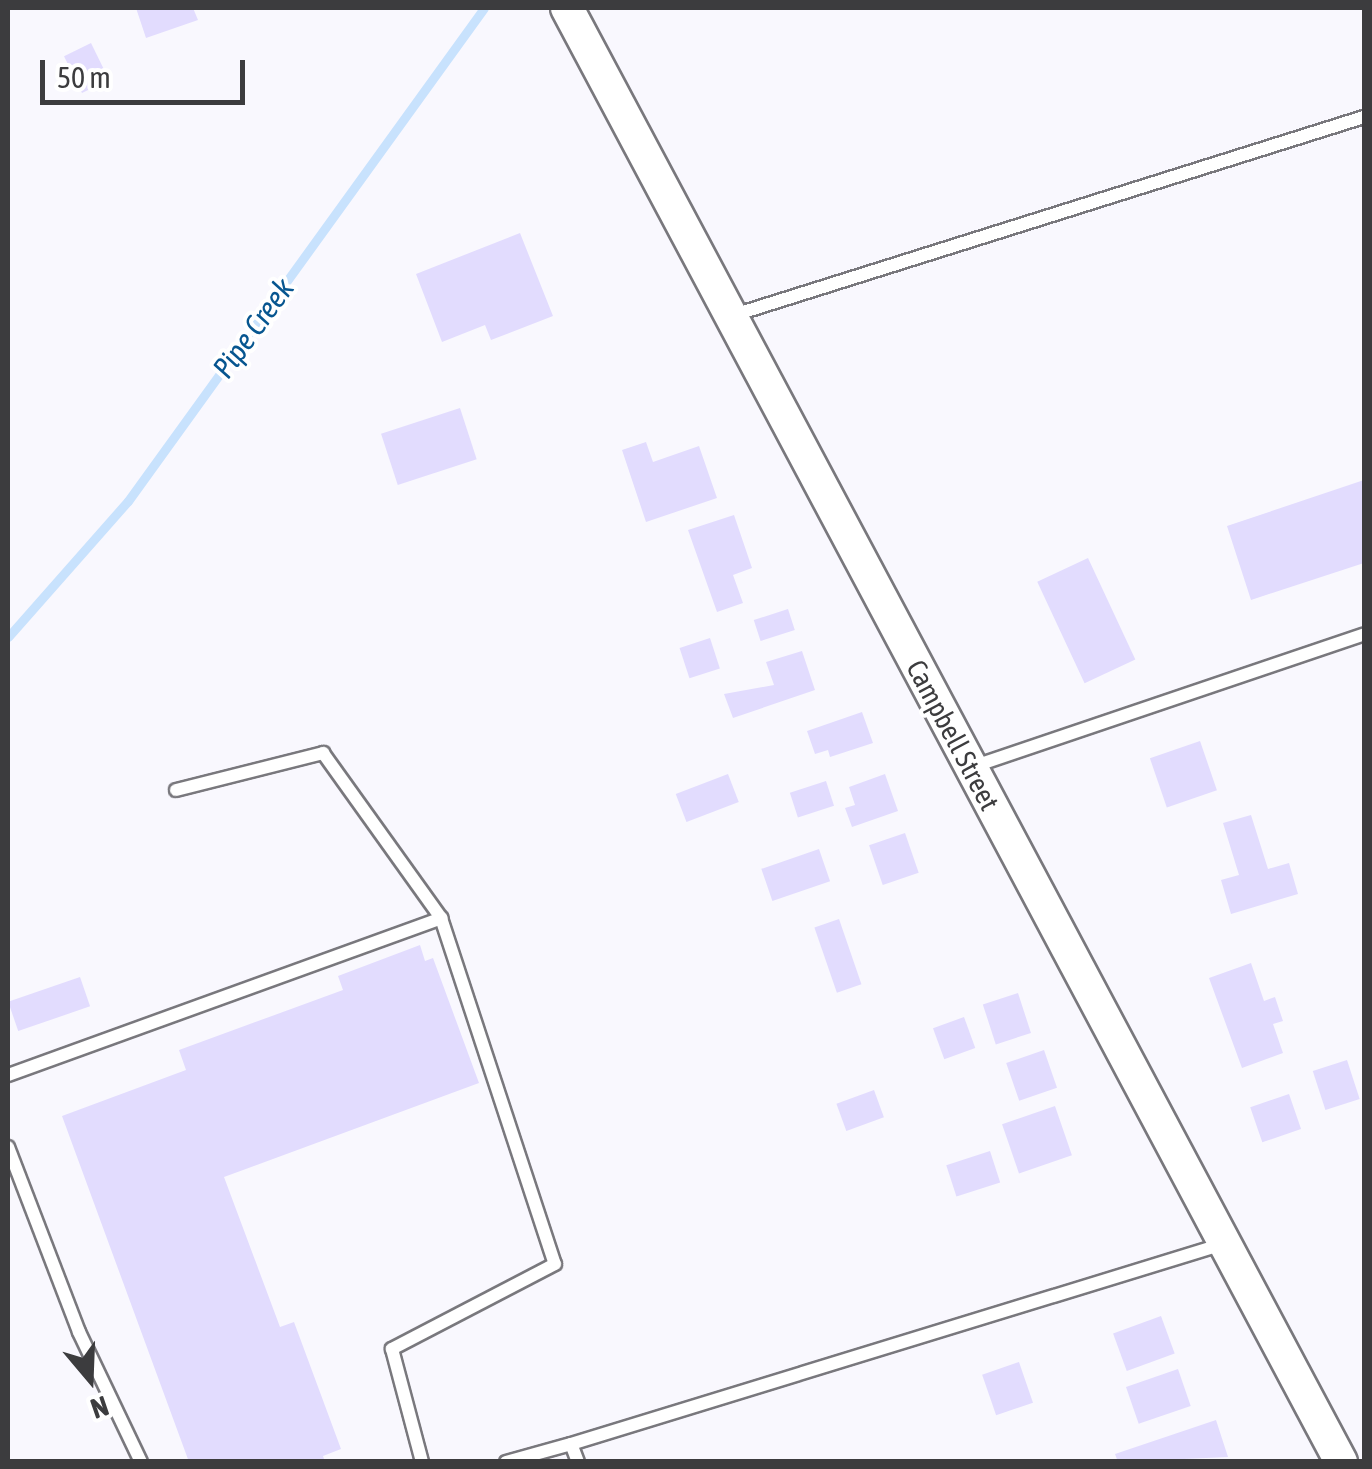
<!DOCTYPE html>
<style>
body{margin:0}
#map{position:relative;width:1372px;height:1469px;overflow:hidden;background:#f9f8fe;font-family:"Asap Condensed",sans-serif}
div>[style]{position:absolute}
.stream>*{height:9px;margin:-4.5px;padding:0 4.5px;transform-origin:4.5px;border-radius:4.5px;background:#c8e2fd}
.building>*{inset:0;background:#e2dcfe;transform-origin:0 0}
.roads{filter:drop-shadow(2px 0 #79787d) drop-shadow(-2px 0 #79787d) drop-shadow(0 2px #79787d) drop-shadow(0 -2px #79787d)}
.service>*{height:12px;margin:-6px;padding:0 6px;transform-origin:6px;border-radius:6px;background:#fff}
.tertiary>*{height:32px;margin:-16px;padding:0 16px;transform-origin:16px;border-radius:16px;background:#fff}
span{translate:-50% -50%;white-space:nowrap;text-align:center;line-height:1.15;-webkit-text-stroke:8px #fff;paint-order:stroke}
.street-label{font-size:28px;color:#3c3c3e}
.water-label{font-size:30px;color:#075690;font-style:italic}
.frame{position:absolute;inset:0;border:10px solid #3c3c3e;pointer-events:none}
.north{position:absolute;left:40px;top:1329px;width:100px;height:100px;-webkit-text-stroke:8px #fff;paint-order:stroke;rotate:161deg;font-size:28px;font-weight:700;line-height:40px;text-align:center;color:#3c3c3e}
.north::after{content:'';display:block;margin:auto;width:35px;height:45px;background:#3c3c3e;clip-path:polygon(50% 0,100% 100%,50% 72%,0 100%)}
.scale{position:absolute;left:40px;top:60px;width:205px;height:45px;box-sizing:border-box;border:5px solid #3c3c3e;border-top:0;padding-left:12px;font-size:30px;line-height:35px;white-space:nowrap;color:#3c3c3e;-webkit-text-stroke:8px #fff;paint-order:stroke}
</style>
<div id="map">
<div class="stream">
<div style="left:8px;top:637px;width:181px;rotate:-48.6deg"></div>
<div style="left:128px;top:501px;width:608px;rotate:-54.17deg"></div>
</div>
<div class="building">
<div style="clip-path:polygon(136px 8px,193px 8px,198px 20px,146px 38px)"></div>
<div style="left:91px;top:43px;width:41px;height:30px;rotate:64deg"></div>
<div style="clip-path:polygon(520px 233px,553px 316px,491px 340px,485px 325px,442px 342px,416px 274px)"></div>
<div style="left:460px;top:408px;width:54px;height:83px;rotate:72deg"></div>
<div style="clip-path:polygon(646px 442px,653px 462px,699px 446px,717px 498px,646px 522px,622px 450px)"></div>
<div style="clip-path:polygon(1364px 480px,1364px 563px,1251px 600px,1227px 526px)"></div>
<div style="clip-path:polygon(734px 515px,752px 568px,733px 575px,743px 603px,717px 612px,688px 530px)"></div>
<div style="left:1088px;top:558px;width:112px;height:56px;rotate:65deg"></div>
<div style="left:788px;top:609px;width:22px;height:36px;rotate:72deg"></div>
<div style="left:710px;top:638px;width:32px;height:32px;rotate:72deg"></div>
<div style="clip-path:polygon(802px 651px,815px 690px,733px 718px,724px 694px,774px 685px,766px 662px)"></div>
<div style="clip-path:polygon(862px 712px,873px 743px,830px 757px,828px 750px,815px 754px,807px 731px)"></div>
<div style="left:1200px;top:741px;width:52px;height:53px;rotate:71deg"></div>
<div style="left:728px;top:774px;width:30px;height:56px;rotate:69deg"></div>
<div style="clip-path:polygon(885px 774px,898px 811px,852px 827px,845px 808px,855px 805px,849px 787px)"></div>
<div style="left:826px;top:781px;width:26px;height:38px;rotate:72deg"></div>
<div style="clip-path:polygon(1251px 815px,1268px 869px,1289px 863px,1298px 894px,1231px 914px,1221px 880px,1239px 875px,1223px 823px)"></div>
<div style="left:905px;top:833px;width:42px;height:38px;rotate:71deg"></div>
<div style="left:819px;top:849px;width:34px;height:61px;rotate:71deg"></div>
<div style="left:839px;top:919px;width:69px;height:26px;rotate:71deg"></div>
<div style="clip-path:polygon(420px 945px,425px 961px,433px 958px,479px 1083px,224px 1177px,280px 1327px,294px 1322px,341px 1449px,323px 1456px,325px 1462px,189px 1462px,62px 1116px,186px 1070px,179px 1050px,343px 990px,338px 976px)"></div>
<div style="clip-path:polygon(1251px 963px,1264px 1001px,1275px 997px,1283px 1021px,1273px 1024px,1283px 1053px,1242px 1068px,1209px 978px)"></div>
<div style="left:80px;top:977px;width:31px;height:76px;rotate:71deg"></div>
<div style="left:1018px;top:993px;width:42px;height:37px;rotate:72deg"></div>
<div style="left:964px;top:1017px;width:33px;height:33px;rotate:70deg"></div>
<div style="left:1044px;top:1050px;width:40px;height:40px;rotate:71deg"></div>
<div style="left:1347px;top:1060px;width:41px;height:36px;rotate:72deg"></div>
<div style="left:874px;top:1090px;width:29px;height:40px;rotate:70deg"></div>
<div style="left:1289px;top:1094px;width:37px;height:41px;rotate:71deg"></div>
<div style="left:1055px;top:1106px;width:52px;height:56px;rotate:71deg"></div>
<div style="left:990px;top:1151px;width:33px;height:46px;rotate:72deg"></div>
<div style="left:1161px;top:1316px;width:40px;height:51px;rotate:70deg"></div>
<div style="left:1019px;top:1362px;width:43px;height:39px;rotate:71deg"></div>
<div style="left:1178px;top:1369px;width:39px;height:55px;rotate:71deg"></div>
<div style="clip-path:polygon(1216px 1420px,1228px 1457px,1118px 1462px,1115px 1454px)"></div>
</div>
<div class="roads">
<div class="service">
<div style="left:734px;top:315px;width:660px;rotate:-17.45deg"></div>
<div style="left:972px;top:767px;width:414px;rotate:-18.7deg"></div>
<div style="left:176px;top:790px;width:152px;rotate:-14.1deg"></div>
<div style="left:323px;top:753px;width:203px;rotate:54.4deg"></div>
<div style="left:8px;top:1075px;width:461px;rotate:-19.9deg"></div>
<div style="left:441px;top:918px;width:364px;rotate:71.8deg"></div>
<div style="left:555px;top:1264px;width:184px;rotate:152.5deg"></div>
<div style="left:392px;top:1349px;width:117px;rotate:75.1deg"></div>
<div style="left:8px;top:1147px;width:198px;rotate:69deg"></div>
<div style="left:79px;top:1332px;width:144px;rotate:64.5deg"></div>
<div style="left:506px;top:1462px;width:67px;rotate:-15.5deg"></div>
<div style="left:578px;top:1462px;width:19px;rotate:-111deg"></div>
<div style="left:571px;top:1444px;width:682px;rotate:-17.05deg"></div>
</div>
<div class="tertiary">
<div style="left:567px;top:8px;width:1647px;rotate:61.97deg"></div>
</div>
</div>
<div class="street-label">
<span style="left:953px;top:735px;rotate:62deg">Campbell Street</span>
</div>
<div class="water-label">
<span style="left:253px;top:328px;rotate:-54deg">Pipe Creek</span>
</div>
<div class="frame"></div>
<div class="north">N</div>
<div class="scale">50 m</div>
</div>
